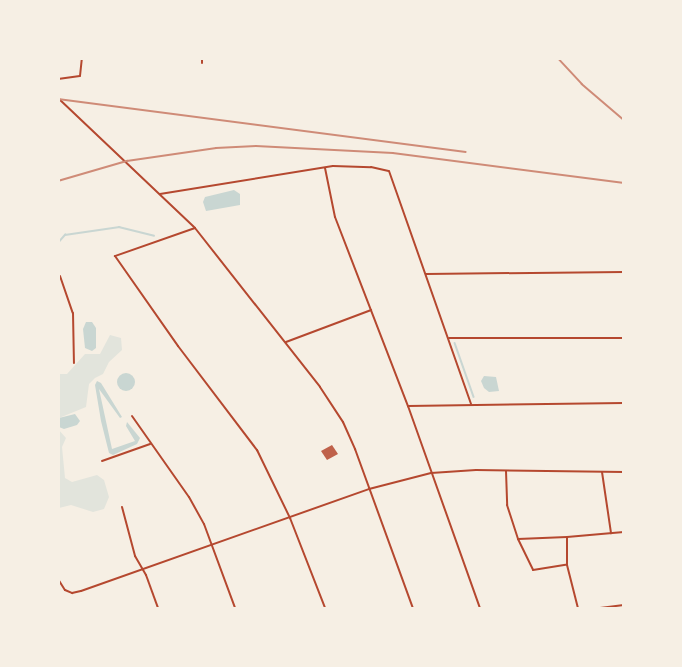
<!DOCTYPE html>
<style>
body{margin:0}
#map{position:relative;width:682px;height:667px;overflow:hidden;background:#f6efe4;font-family:Rubik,sans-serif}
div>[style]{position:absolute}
.green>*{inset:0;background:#e2e4dc}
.water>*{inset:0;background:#c9d6d2}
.round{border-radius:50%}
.stream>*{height:1.5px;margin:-0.75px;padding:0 0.75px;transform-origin:0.75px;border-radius:0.75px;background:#c9d6d2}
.building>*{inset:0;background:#bf614a}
.minor>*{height:2px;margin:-1px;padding:0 1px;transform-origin:1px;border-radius:1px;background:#b5482f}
.rail>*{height:1.5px;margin:-0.75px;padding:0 0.75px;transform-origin:0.75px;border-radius:0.75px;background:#cf8b77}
span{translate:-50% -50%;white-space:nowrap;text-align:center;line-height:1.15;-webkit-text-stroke:5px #f6efe4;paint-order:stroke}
.frame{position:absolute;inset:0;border:60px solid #f6efe4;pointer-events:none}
</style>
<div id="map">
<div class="green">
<div style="clip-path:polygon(110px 335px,121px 338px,122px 350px,109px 362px,103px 374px,95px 378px,89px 384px,86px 407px,59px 418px,59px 374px,67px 374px,85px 354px,100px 354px)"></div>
<div style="clip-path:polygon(58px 429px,66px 438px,62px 447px,65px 478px,72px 482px,97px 475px,104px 480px,109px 497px,104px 509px,93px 512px,71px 505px,59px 508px)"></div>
</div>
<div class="water">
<div style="clip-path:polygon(234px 190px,240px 194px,240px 205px,206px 211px,203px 202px,205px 197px)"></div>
<div style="clip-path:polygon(86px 322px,92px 322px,96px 328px,96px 348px,92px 351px,85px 348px,83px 329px)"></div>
<div class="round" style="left:117px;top:373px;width:18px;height:18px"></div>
<div style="clip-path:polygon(484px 376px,496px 377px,499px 391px,489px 392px,484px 388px,481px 381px)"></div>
<div style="clip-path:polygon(97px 381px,101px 383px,122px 417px,120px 418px,99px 389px,112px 449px,135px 441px,126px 426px,127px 422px,140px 438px,137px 444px,113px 455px,109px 453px,101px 421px,95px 385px)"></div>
<div style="clip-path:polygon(75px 414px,80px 421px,77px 425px,64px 429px,59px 427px,59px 418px)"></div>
</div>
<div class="stream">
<div style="left:58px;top:243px;width:11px;rotate:-49deg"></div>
<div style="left:65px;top:235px;width:55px;rotate:-8.4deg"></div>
<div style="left:119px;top:227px;width:36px;rotate:14deg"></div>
<div style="left:58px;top:252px;width:1px;rotate:90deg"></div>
<div style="left:455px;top:343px;width:57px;rotate:70.6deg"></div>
</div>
<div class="building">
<div style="clip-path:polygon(332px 445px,338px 454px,327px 460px,321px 451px)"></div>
</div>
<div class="minor">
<div style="left:202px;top:63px;width:5px;rotate:-90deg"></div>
<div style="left:58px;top:79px;width:22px;rotate:-8deg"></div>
<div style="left:80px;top:76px;width:18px;rotate:-84deg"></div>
<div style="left:58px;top:98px;width:189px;rotate:43.5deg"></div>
<div style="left:195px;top:228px;width:202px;rotate:51.8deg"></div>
<div style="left:320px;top:387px;width:42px;rotate:56.7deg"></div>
<div style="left:343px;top:422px;width:30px;rotate:66deg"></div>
<div style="left:355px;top:449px;width:169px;rotate:70deg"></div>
<div style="left:325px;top:168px;width:50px;rotate:78.5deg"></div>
<div style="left:335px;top:217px;width:203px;rotate:68.9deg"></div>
<div style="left:408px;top:406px;width:214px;rotate:70.4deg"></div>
<div style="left:160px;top:194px;width:175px;rotate:-9.2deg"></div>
<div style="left:333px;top:166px;width:38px;rotate:2deg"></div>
<div style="left:371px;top:167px;width:18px;rotate:13deg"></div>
<div style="left:389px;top:171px;width:247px;rotate:70.6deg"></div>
<div style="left:195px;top:228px;width:85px;rotate:160.7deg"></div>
<div style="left:115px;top:256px;width:110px;rotate:55deg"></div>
<div style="left:178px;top:346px;width:131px;rotate:52.8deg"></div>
<div style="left:257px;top:450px;width:76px;rotate:64.1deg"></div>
<div style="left:290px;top:518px;width:97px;rotate:68.7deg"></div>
<div style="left:426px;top:274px;width:198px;rotate:-0.6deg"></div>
<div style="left:60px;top:276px;width:39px;rotate:71deg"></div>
<div style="left:73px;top:313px;width:50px;rotate:88.9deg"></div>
<div style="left:449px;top:338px;width:175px"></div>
<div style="left:286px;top:342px;width:91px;rotate:-20.6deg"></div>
<div style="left:408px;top:406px;width:216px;rotate:-0.8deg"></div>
<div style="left:132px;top:416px;width:99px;rotate:54.9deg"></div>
<div style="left:189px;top:497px;width:31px;rotate:61deg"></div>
<div style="left:204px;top:524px;width:90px;rotate:69.7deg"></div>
<div style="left:102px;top:461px;width:51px;rotate:-19.5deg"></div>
<div style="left:506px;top:471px;width:34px;rotate:88deg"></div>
<div style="left:507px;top:505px;width:36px;rotate:72deg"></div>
<div style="left:518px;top:539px;width:49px;rotate:-2.3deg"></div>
<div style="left:567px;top:537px;width:28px;rotate:90deg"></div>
<div style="left:567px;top:565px;width:44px;rotate:75.7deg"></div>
<div style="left:602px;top:472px;width:62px;rotate:81.6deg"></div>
<div style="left:122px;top:507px;width:51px;rotate:75.1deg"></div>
<div style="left:135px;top:556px;width:22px;rotate:60deg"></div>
<div style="left:146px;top:575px;width:35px;rotate:70deg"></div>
<div style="left:567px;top:537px;width:57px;rotate:-5deg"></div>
<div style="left:518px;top:539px;width:34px;rotate:64deg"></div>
<div style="left:533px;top:570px;width:33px;rotate:-9deg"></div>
<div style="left:58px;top:579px;width:13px;rotate:58deg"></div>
<div style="left:65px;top:590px;width:8px;rotate:23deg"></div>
<div style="left:72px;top:593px;width:9px;rotate:-13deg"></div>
<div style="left:81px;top:591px;width:306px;rotate:-19.5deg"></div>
<div style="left:369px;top:489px;width:64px;rotate:-14.5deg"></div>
<div style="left:431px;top:473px;width:45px;rotate:-3.8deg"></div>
<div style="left:476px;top:470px;width:148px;rotate:0.8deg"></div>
<div style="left:600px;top:608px;width:24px;rotate:-7deg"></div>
</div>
<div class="rail">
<div style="left:558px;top:58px;width:35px;rotate:47deg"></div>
<div style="left:582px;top:84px;width:55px;rotate:40.6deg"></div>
<div style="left:58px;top:99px;width:411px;rotate:7.4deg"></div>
<div style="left:58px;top:181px;width:72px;rotate:-16.2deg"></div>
<div style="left:127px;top:161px;width:90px;rotate:-8.3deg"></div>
<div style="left:216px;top:148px;width:40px;rotate:-2.9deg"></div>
<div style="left:256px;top:146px;width:137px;rotate:2.9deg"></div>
<div style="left:393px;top:153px;width:233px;rotate:7.4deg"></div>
</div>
<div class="frame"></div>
</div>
